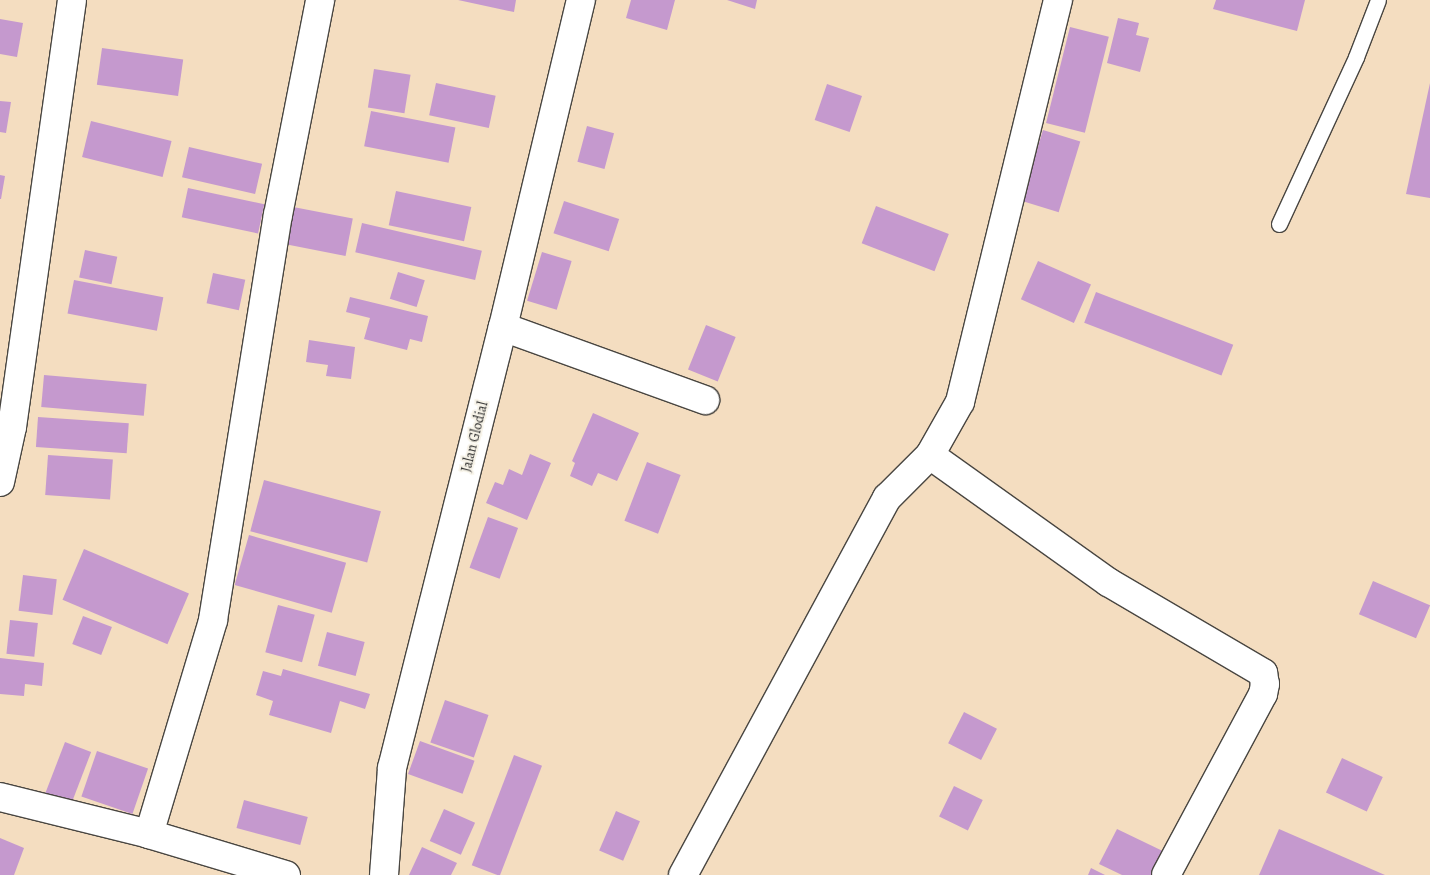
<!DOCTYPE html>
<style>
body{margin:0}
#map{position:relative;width:1430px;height:875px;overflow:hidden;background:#f4ddc0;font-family:Alegreya,serif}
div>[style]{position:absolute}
.building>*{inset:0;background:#c599ce;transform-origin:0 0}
.roads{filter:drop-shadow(1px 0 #494641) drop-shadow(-1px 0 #494641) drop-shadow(0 1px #494641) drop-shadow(0 -1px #494641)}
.lane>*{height:15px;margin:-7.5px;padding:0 7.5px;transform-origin:7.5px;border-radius:7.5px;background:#fff}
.street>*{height:28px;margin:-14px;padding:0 14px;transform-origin:14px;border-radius:14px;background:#fff}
span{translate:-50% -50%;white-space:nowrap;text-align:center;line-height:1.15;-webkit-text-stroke:4px #f7f3e8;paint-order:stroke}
.street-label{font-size:14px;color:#2b2b2b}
</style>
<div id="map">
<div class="building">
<div style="clip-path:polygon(458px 0,516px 0,514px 12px)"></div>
<div style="clip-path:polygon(631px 0,675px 0,667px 30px,626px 18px)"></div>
<div style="clip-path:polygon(727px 0,757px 0,755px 9px)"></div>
<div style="clip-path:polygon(1216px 0,1305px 0,1297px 31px,1213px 9px)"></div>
<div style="clip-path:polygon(1118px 18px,1139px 23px,1136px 35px,1149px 38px,1140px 72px,1107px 63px)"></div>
<div style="clip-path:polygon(0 19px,23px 23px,17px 57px,0 54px)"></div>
<div style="left:1070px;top:27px;width:40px;height:99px;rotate:14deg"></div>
<div style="left:102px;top:48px;width:82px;height:37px;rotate:8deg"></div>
<div style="left:374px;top:69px;width:37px;height:39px;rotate:9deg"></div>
<div style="left:436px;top:83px;width:61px;height:33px;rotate:12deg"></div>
<div style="clip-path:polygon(1430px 83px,1430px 198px,1406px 194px)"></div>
<div style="left:827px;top:84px;width:37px;height:38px;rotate:19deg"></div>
<div style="clip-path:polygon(0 101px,11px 102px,6px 133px,0 132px)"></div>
<div style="left:371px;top:111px;width:86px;height:36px;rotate:11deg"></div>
<div style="left:91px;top:121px;width:83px;height:37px;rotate:14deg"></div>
<div style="left:587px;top:126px;width:28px;height:37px;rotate:15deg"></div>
<div style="left:1043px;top:130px;width:39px;height:74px;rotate:17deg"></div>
<div style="left:189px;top:147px;width:75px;height:31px;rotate:13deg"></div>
<div style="clip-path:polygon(0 175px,5px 176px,1px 199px,0 199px)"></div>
<div style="left:188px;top:188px;width:78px;height:30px;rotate:12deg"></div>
<div style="left:396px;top:191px;width:77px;height:35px;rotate:12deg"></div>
<div style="left:564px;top:201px;width:58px;height:34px;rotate:18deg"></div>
<div style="left:288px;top:206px;width:66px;height:38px;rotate:11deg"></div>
<div style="left:876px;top:206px;width:78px;height:40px;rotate:21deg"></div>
<div style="left:362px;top:223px;width:123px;height:30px;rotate:13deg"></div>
<div style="left:85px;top:250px;width:33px;height:28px;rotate:12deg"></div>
<div style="left:542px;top:252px;width:31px;height:51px;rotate:17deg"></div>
<div style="left:1038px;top:261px;width:58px;height:42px;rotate:24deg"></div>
<div style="left:398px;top:272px;width:28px;height:28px;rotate:17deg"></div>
<div style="left:213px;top:273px;width:33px;height:31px;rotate:12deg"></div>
<div style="left:74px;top:280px;width:91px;height:34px;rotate:11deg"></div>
<div style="left:1096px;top:292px;width:147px;height:33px;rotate:21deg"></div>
<div style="clip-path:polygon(350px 297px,428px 316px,422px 342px,410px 339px,407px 350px,364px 339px,370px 318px,346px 312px)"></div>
<div style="left:706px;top:325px;width:32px;height:48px;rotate:22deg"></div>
<div style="clip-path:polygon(309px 340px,355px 347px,351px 379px,326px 376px,328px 365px,306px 362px)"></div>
<div style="left:44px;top:375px;width:103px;height:32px;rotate:5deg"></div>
<div style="clip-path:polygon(593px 413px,639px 433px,617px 481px,598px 473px,592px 486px,570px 476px,575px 463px,572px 461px)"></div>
<div style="left:38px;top:417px;width:91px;height:30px;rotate:4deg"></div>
<div style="clip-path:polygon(530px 454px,551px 463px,527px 520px,486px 503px,495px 482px,503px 485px,509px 469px,522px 475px)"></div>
<div style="left:48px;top:455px;width:65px;height:40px;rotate:4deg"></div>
<div style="left:647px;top:462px;width:36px;height:63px;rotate:21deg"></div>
<div style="left:264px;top:480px;width:121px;height:53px;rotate:15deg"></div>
<div style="left:488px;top:517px;width:32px;height:54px;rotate:20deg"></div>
<div style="left:249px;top:535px;width:101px;height:52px;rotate:16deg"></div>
<div style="left:84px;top:549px;width:114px;height:55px;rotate:23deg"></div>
<div style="left:23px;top:575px;width:34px;height:36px;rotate:7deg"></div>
<div style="left:1373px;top:581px;width:62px;height:36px;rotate:23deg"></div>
<div style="left:278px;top:605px;width:38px;height:49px;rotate:15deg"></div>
<div style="left:83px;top:616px;width:31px;height:30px;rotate:21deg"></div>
<div style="left:10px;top:620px;width:28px;height:34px;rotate:6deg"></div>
<div style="left:327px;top:632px;width:39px;height:35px;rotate:15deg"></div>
<div style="clip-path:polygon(0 658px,44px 663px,42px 686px,25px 684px,24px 696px,0 694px)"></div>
<div style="clip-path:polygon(283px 669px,370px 694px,365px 709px,340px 701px,331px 733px,269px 715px,273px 701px,256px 695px,263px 671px,281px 676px)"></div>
<div style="left:445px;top:700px;width:46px;height:45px;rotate:19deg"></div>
<div style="left:964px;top:712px;width:37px;height:35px;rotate:27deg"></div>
<div style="left:420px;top:741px;width:58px;height:35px;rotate:20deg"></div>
<div style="left:65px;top:742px;width:28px;height:55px;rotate:21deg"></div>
<div style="left:97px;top:751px;width:54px;height:48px;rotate:19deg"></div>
<div style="left:514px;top:755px;width:30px;height:118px;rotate:21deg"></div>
<div style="left:1342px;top:758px;width:45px;height:38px;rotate:25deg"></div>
<div style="left:954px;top:786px;width:32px;height:34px;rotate:26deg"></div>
<div style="left:244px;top:800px;width:66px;height:29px;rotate:15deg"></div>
<div style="left:444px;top:809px;width:34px;height:35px;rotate:24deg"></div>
<div style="left:616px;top:811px;width:26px;height:43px;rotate:23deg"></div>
<div style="clip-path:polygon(1117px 829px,1171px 855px,1161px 875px,1122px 875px,1099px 864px)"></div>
<div style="clip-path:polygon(1279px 829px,1385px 875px,1259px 875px)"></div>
<div style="clip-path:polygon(0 838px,24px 848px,14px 875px,0 875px)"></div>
<div style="clip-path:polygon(422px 847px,457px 863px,451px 875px,409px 875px)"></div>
<div style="clip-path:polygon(1091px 868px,1105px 875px,1088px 875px)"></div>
</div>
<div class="roads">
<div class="lane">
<div style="left:1279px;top:224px;width:184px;rotate:-65.2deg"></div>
<div style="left:1356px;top:57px;width:61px;rotate:-68.9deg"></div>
</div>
<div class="street">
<div style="left:503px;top:327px;width:215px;rotate:19.9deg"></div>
<div style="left:930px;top:455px;width:219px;rotate:35.5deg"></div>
<div style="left:1108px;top:582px;width:180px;rotate:30.4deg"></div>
<div style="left:1263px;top:673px;width:11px;rotate:80deg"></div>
<div style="left:1265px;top:684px;width:10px;rotate:101deg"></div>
<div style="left:1263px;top:694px;width:205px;rotate:118.2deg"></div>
<div style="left:0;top:482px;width:56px;rotate:-77.7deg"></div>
<div style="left:12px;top:427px;width:431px;rotate:-82deg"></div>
<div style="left:0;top:797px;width:154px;rotate:13.9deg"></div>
<div style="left:149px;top:834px;width:143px;rotate:16.7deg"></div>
<div style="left:149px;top:834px;width:223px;rotate:-73.3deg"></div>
<div style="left:213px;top:620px;width:410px;rotate:-80.9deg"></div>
<div style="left:278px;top:215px;width:219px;rotate:-78.9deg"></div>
<div style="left:384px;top:875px;width:107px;rotate:-85.7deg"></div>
<div style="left:392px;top:768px;width:455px;rotate:-75.9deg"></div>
<div style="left:503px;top:327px;width:336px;rotate:-76.6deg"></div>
<div style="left:683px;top:875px;width:429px;rotate:-61.6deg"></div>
<div style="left:887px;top:498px;width:61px;rotate:-45deg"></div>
<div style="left:930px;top:455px;width:61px;rotate:-60.5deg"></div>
<div style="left:960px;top:402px;width:414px;rotate:-76.3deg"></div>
</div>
</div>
<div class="street-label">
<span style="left:475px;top:437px;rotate:-76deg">Jalan Glodial</span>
</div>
</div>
